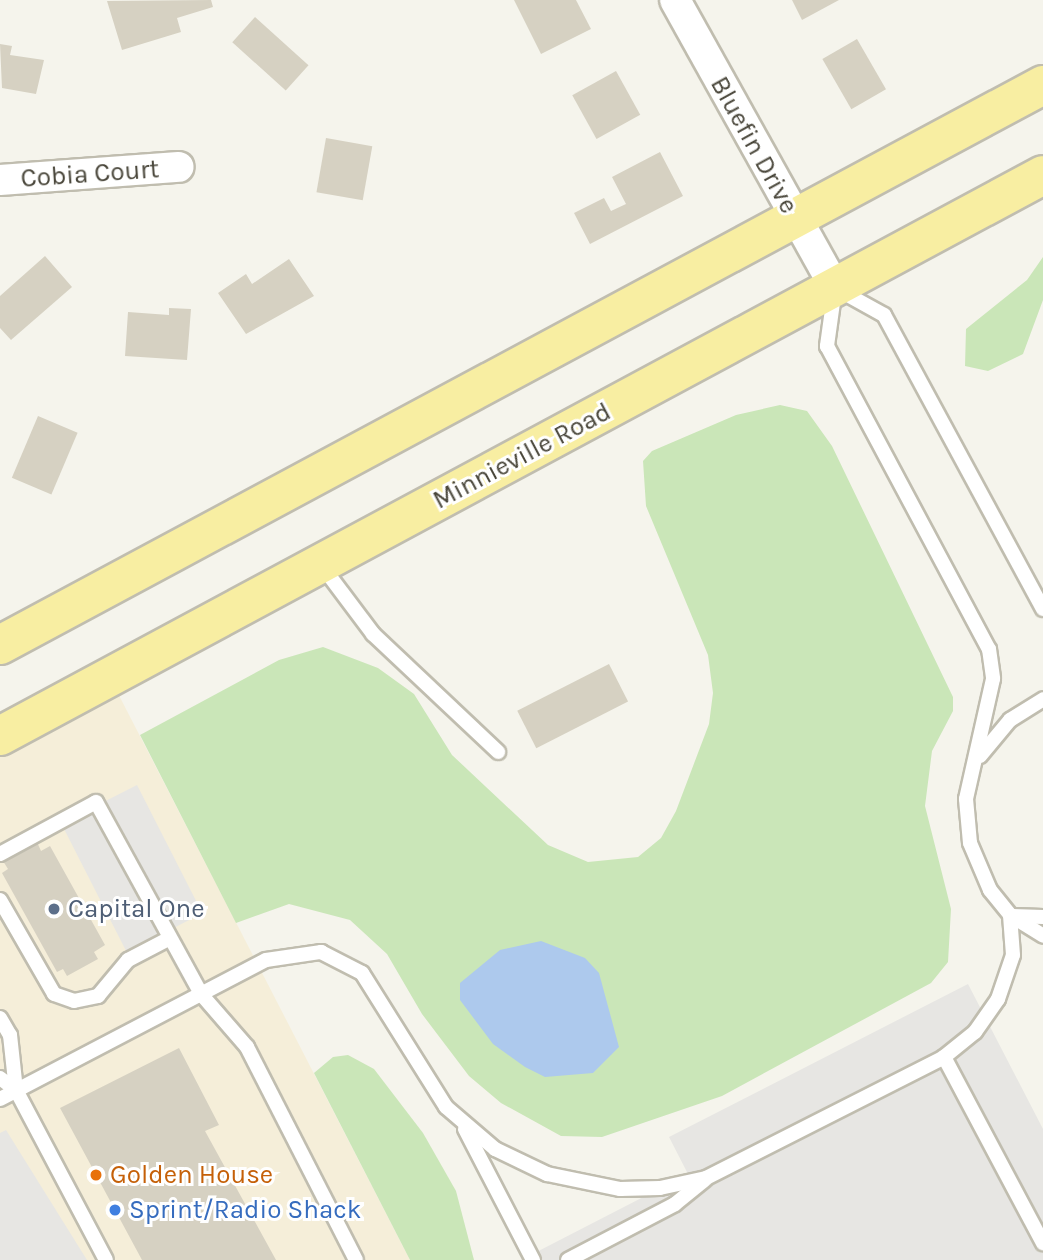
<!DOCTYPE html>
<style>
body{margin:0}
#map{position:relative;width:1043px;height:1260px;overflow:hidden;background:#f5f4ec;font-family:Karla,sans-serif}
div>[style]{position:absolute}
.commercial>*{inset:0;background:#f5eed9}
.green>*{inset:0;background:#cae6b8}
.parking>*{inset:0;background:#e7e6e3;transform-origin:0 0}
.water>*{inset:0;background:#adc9ed}
.building>*{inset:0;background:#d6d1c2;transform-origin:0 0}
.roads{filter:drop-shadow(2px 0 #c0bdaf) drop-shadow(-2px 0 #c0bdaf) drop-shadow(0 2px #c0bdaf) drop-shadow(0 -2px #c0bdaf)}
.lane>*{height:14px;margin:-7px;padding:0 7px;transform-origin:7px;border-radius:7px;background:#fff}
.street>*{height:30px;margin:-15px;padding:0 15px;transform-origin:15px;border-radius:15px;background:#fff}
.primary>*{height:38px;margin:-19px;padding:0 19px;transform-origin:19px;border-radius:19px;background:#f8eea2}
.dots>*{width:19px;height:19px;translate:-50% -50%;box-sizing:border-box;border:4px solid #fff;border-radius:50%}
span{translate:-50% -50%;white-space:nowrap;text-align:center;line-height:1.15;-webkit-text-stroke:6px #fff;paint-order:stroke}
.street-label{font-size:26px;color:#49463a}
.service-label{font-size:26px;color:#4e5e75}
.left{translate:0 -50%;text-align:left}
.food-label{font-size:26px;color:#c56008}
.shop-label{font-size:26px;color:#366cbe}
</style>
<div id="map">
<div class="commercial">
<div style="clip-path:polygon(109px 676px,410px 1260px,0 1260px,0 735px)"></div>
</div>
<div class="green">
<div style="clip-path:polygon(1043px 257px,1043px 300px,1023px 354px,988px 371px,965px 366px,966px 329px,1027px 280px)"></div>
<div style="clip-path:polygon(780px 405px,807px 411px,832px 446px,953px 697px,953px 711px,932px 751px,925px 806px,951px 909px,948px 962px,931px 983px,722px 1096px,602px 1137px,561px 1136px,501px 1103px,469px 1076px,422px 1014px,387px 954px,350px 920px,289px 904px,236px 923px,140px 735px,279px 660px,323px 647px,378px 668px,414px 694px,452px 755px,548px 845px,588px 862px,638px 857px,661px 838px,676px 811px,709px 724px,713px 693px,708px 655px,646px 506px,643px 461px,652px 451px,736px 415px)"></div>
<div style="clip-path:polygon(348px 1055px,374px 1069px,423px 1133px,456px 1191px,474px 1260px,410px 1260px,314px 1073px,333px 1057px)"></div>
</div>
<div class="parking">
<div style="left:137px;top:785px;width:144px;height:85px;rotate:63deg"></div>
<div style="clip-path:polygon(968px 984px,1043px 1129px,1043px 1260px,521px 1260px,688px 1174px,669px 1137px)"></div>
<div style="clip-path:polygon(6px 1130px,87px 1260px,0 1260px,0 1133px)"></div>
</div>
<div class="water">
<div style="clip-path:polygon(541px 941px,585px 958px,599px 973px,619px 1047px,593px 1073px,545px 1077px,525px 1067px,493px 1044px,460px 1000px,460px 983px,500px 950px)"></div>
</div>
<div class="building">
<div style="clip-path:polygon(211px 0,213px 7px,177px 18px,181px 32px,122px 50px,107px 1px)"></div>
<div style="clip-path:polygon(514px 0,576px 0,591px 29px,541px 54px)"></div>
<div style="clip-path:polygon(792px 0,839px 0,802px 20px)"></div>
<div style="left:255px;top:17px;width:72px;height:34px;rotate:42deg"></div>
<div style="left:857px;top:39px;width:58px;height:40px;rotate:60deg"></div>
<div style="clip-path:polygon(0 44px,12px 46px,10px 55px,44px 60px,36px 94px,2px 88px)"></div>
<div style="left:616px;top:71px;width:50px;height:50px;rotate:61deg"></div>
<div style="left:326px;top:138px;width:47px;height:55px;rotate:10deg"></div>
<div style="clip-path:polygon(660px 152px,683px 196px,590px 244px,574px 213px,604px 198px,611px 211px,626px 204px,612px 177px)"></div>
<div style="clip-path:polygon(45px 256px,72px 287px,11px 340px,0 328px,0 296px)"></div>
<div style="clip-path:polygon(289px 259px,314px 296px,246px 334px,218px 293px,246px 274px,252px 284px)"></div>
<div style="clip-path:polygon(169px 308px,191px 309px,187px 360px,125px 356px,128px 312px,169px 315px)"></div>
<div style="left:38px;top:416px;width:43px;height:67px;rotate:23deg"></div>
<div style="left:609px;top:664px;width:42px;height:103px;rotate:63deg"></div>
<div style="clip-path:polygon(37px 842px,41px 851px,50px 846px,105px 945px,94px 952px,98px 959px,67px 976px,63px 969px,57px 972px,2px 873px,8px 869px,3px 861px)"></div>
<div style="clip-path:polygon(179px 1048px,219px 1125px,205px 1131px,276px 1260px,142px 1260px,60px 1108px)"></div>
</div>
<div class="roads">
<div class="lane">
<div style="left:322px;top:566px;width:85px;rotate:53.1deg"></div>
<div style="left:373px;top:634px;width:172px;rotate:43.3deg"></div>
<div style="left:1043px;top:609px;width:334px;rotate:-118.4deg"></div>
<div style="left:884px;top:315px;width:56px;rotate:-151.1deg"></div>
<div style="left:835px;top:288px;width:59px;rotate:97.9deg"></div>
<div style="left:827px;top:346px;width:344px;rotate:61.9deg"></div>
<div style="left:989px;top:649px;width:30px;rotate:82deg"></div>
<div style="left:993px;top:679px;width:123px;rotate:102.7deg"></div>
<div style="left:966px;top:799px;width:44px;rotate:84.8deg"></div>
<div style="left:970px;top:843px;width:51px;rotate:66.9deg"></div>
<div style="left:990px;top:890px;width:32px;rotate:51deg"></div>
<div style="left:1010px;top:915px;width:39px;rotate:32deg"></div>
<div style="left:980px;top:756px;width:47px;rotate:-50.2deg"></div>
<div style="left:1010px;top:720px;width:39px;rotate:-32deg"></div>
<div style="left:0;top:854px;width:109px;rotate:-28.4deg"></div>
<div style="left:96px;top:802px;width:219px;rotate:61.3deg"></div>
<div style="left:201px;top:994px;width:70px;rotate:49deg"></div>
<div style="left:247px;top:1047px;width:239px;rotate:62.9deg"></div>
<div style="left:0;top:900px;width:108px;rotate:60.1deg"></div>
<div style="left:54px;top:994px;width:21px;rotate:19deg"></div>
<div style="left:74px;top:1001px;width:25px;rotate:-12deg"></div>
<div style="left:98px;top:996px;width:47px;rotate:-50.2deg"></div>
<div style="left:128px;top:960px;width:47px;rotate:-27.6deg"></div>
<div style="left:1012px;top:916px;width:31px;rotate:2deg"></div>
<div style="left:0;top:1018px;width:20px;rotate:60deg"></div>
<div style="left:10px;top:1035px;width:55px;rotate:83.8deg"></div>
<div style="left:16px;top:1090px;width:192px;rotate:62.1deg"></div>
<div style="left:944px;top:1057px;width:211px;rotate:62deg"></div>
<div style="left:0;top:1078px;width:20px;rotate:37deg"></div>
<div style="left:0;top:1099px;width:300px;rotate:-27.6deg"></div>
<div style="left:266px;top:960px;width:56px;rotate:-8.3deg"></div>
<div style="left:321px;top:952px;width:46px;rotate:27.1deg"></div>
<div style="left:362px;top:973px;width:158px;rotate:57.9deg"></div>
<div style="left:446px;top:1107px;width:65px;rotate:40.6deg"></div>
<div style="left:495px;top:1149px;width:58px;rotate:25.7deg"></div>
<div style="left:547px;top:1174px;width:75px;rotate:11.6deg"></div>
<div style="left:620px;top:1189px;width:40px;rotate:-1.4deg"></div>
<div style="left:660px;top:1188px;width:47px;rotate:-12.3deg"></div>
<div style="left:706px;top:1178px;width:267px;rotate:-26.9deg"></div>
<div style="left:944px;top:1057px;width:40px;rotate:-39deg"></div>
<div style="left:975px;top:1032px;width:40px;rotate:-55.1deg"></div>
<div style="left:998px;top:999px;width:46px;rotate:-71.2deg"></div>
<div style="left:1013px;top:955px;width:40px;rotate:-94.3deg"></div>
<div style="left:465px;top:1129px;width:148px;rotate:62.6deg"></div>
<div style="left:568px;top:1260px;width:121px;rotate:-27.6deg"></div>
<div style="left:675px;top:1204px;width:38px;rotate:-39deg"></div>
</div>
<div class="street">
<div style="left:675px;top:0;width:329px;rotate:60.9deg"></div>
<div style="left:0;top:180px;width:179px;rotate:-4.2deg"></div>
</div>
<div class="primary">
<div style="left:0;top:645px;width:1184px;rotate:-28.23deg"></div>
<div style="left:0;top:736px;width:1184px;rotate:-28.27deg"></div>
</div>
</div>
<div class="dots">
<div style="left:54px;top:909px;background:#5c6f8a"></div>
<div style="left:96px;top:1175px;background:#e8710a"></div>
<div style="left:115px;top:1210px;background:#3f7fe0"></div>
</div>
<div class="street-label">
<span style="left:754px;top:145px;rotate:61deg">Bluefin Drive</span>
<span style="left:90px;top:174px;rotate:-4deg">Cobia Court</span>
<span style="left:522px;top:456px;rotate:-28deg">Minnieville Road</span>
</div>
<div class="service-label">
<span class="left" style="left:68px;top:909px">Capital One</span>
</div>
<div class="food-label">
<span class="left" style="left:110px;top:1175px">Golden House</span>
</div>
<div class="shop-label">
<span class="left" style="left:129px;top:1210px">Sprint/Radio Shack</span>
</div>
</div>
